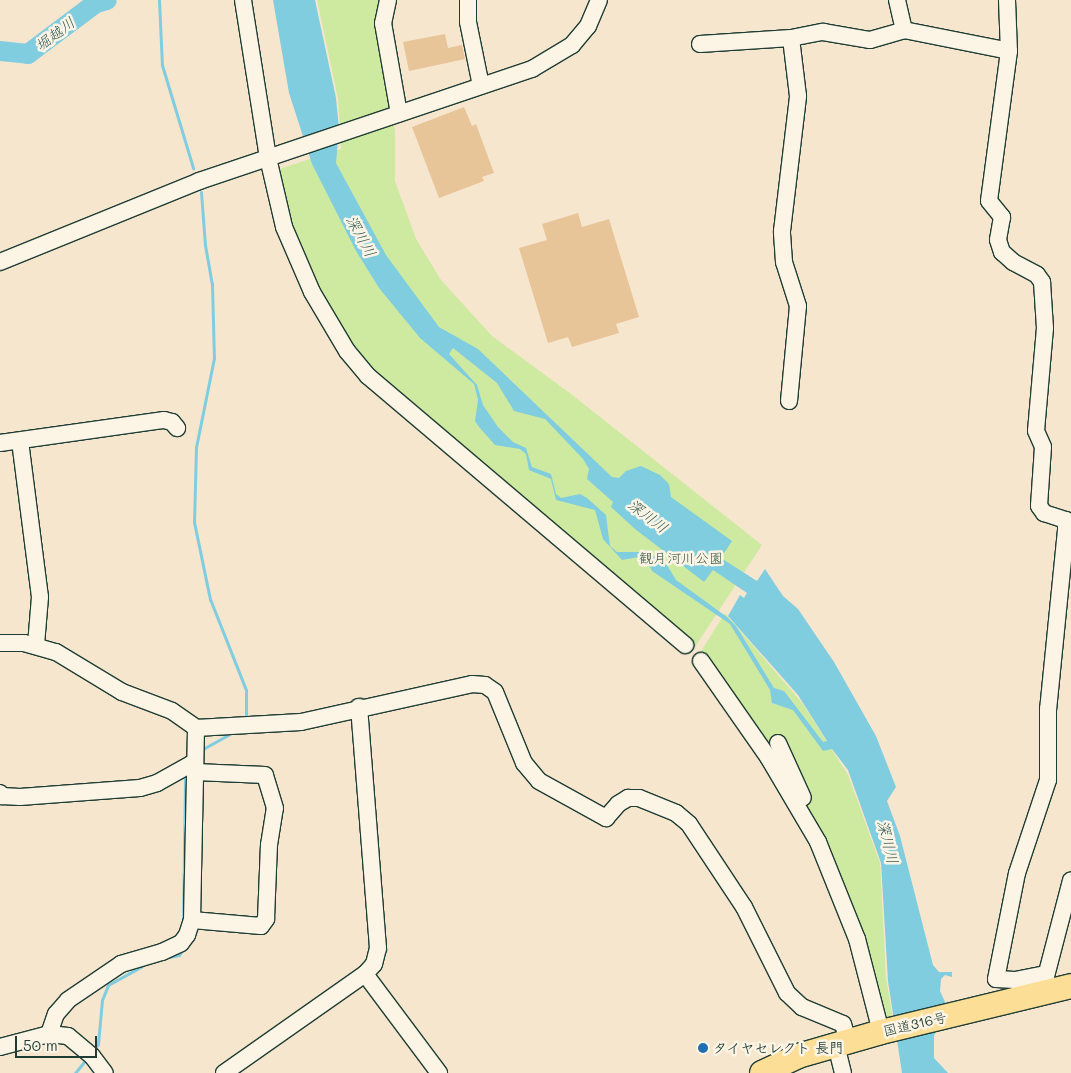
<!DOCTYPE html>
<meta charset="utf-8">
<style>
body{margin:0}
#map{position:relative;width:1071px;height:1073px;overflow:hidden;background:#f6e6ce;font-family:Mali,"Klee One",sans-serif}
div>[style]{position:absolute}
.green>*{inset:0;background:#ceeaa0}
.water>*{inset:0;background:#81cde0}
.stream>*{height:3px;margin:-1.5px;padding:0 1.5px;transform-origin:1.5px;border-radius:1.5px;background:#81cde0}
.river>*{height:20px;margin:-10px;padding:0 10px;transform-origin:10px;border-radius:10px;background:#81cde0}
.building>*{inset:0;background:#e8c499}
.roads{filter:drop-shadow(1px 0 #1f3d34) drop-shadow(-1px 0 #1f3d34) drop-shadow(0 1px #1f3d34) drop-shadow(0 -1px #1f3d34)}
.minor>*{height:16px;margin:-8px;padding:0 8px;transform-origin:8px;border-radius:8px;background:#fcf5e5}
.highway>*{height:24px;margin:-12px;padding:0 12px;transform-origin:12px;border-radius:12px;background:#fdde96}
.dots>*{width:14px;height:14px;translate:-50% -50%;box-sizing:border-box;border:2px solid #fcf5e5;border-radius:50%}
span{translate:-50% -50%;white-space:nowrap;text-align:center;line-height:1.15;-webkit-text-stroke:5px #fcf5e5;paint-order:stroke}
.park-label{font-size:14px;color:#395744}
.street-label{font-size:14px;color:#1f3d34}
.poi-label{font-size:14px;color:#1f3d34;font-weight:700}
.left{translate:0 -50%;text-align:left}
.water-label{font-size:15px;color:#335a56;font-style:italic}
.scale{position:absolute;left:15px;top:1036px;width:82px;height:22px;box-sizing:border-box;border:2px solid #1f3d34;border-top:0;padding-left:6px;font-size:15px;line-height:18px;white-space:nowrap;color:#1f3d34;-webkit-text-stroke:4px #fcf5e5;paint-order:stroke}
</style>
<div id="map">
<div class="green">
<div style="clip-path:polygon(317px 0,381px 0,379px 27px,395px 131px,395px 181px,416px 239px,441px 280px,492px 336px,571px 394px,762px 545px,693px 650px,445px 439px,359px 356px,316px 288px,293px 232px,279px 169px,341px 149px,338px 99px)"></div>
<div style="clip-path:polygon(725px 613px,803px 704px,848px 775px,880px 863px,886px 978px,893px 1019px,885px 1020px,845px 893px,698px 656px)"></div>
</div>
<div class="water">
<div style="clip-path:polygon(evenodd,273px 0,315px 0,336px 98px,339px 129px,336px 163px,386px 255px,439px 327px,478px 349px,612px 477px,619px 478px,626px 471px,641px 466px,660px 475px,669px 484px,671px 497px,732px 541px,721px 558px,757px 581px,765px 569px,783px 596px,798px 609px,834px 662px,876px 736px,896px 787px,887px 801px,900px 836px,933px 965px,939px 972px,952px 972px,952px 977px,945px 975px,941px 979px,940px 991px,946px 1004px,934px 1036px,934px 1058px,948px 1073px,902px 1073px,888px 981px,881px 863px,848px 770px,832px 749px,823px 751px,793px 710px,772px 703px,770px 690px,730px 624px,652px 571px,644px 556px,622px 560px,603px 539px,595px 510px,556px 500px,551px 479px,529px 470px,526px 454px,520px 449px,495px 445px,479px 427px,475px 421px,478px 400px,474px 384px,420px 338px,379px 288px,356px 251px,312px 164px,289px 93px,273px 0,453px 348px,497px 383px,514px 411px,545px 419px,583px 459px,589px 469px,587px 479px,613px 502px,611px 507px,635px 529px,704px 582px,713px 570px,747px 593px,744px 598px,740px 595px,728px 616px,798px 695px,827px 741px,823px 742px,784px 691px,774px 688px,736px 626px,727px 617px,676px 580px,667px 565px,648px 552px,617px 552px,610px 546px,606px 515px,587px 498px,580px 494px,561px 498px,556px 494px,551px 474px,532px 467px,526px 448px,513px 442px,498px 427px,483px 405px,477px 385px,449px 354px,453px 348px)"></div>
</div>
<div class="stream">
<div style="left:159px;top:0;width:65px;rotate:87.4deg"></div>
<div style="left:162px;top:65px;width:108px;rotate:73.2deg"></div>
<div style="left:201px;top:192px;width:53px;rotate:85.7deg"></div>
<div style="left:205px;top:245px;width:40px;rotate:80deg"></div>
<div style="left:212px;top:284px;width:74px;rotate:88.5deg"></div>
<div style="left:214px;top:358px;width:91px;rotate:101.4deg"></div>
<div style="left:196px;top:447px;width:75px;rotate:91.5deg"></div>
<div style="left:194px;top:522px;width:79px;rotate:78.3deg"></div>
<div style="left:210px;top:599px;width:98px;rotate:68.4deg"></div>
<div style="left:246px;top:690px;width:30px;rotate:90deg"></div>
<div style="left:201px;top:750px;width:37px;rotate:-29deg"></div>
<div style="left:183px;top:925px;width:151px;rotate:-89.2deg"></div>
<div style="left:169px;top:957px;width:10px;rotate:-11deg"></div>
<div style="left:179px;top:955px;width:6px;rotate:-59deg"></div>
<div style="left:92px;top:1051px;width:9px;rotate:-49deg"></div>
<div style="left:98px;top:1044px;width:44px;rotate:-84.8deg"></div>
<div style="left:102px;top:1000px;width:16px;rotate:-68deg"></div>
<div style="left:108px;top:985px;width:39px;rotate:-29deg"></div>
<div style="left:75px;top:1073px;width:19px;rotate:-51deg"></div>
</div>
<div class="river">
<div style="left:0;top:51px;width:28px;rotate:6deg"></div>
<div style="left:28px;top:54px;width:85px;rotate:-36.9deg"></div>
<div style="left:96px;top:3px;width:11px;rotate:-15deg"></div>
</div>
<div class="building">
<div style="clip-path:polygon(445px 34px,448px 48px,462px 45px,465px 59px,409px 71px,403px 42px)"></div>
<div style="clip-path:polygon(464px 107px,472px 126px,476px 124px,494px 173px,482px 177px,484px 181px,439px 198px,412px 127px)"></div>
<div style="clip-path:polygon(578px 213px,582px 227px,609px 219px,639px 317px,616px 324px,619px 333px,572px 347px,568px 337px,548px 343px,519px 248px,547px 240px,542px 224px)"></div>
</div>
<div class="roads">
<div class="minor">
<div style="left:243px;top:0;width:160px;rotate:81deg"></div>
<div style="left:268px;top:158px;width:71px;rotate:76.9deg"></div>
<div style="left:284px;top:227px;width:71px;rotate:66.7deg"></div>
<div style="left:312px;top:292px;width:69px;rotate:59.3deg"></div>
<div style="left:347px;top:351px;width:33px;rotate:50deg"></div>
<div style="left:368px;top:376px;width:416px;rotate:40.3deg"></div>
<div style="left:388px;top:0;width:24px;rotate:102deg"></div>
<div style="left:383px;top:23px;width:92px;rotate:80deg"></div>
<div style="left:468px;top:0;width:22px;rotate:90deg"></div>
<div style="left:468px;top:22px;width:65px;rotate:78.5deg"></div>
<div style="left:897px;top:0;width:31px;rotate:77deg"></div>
<div style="left:1007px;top:0;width:51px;rotate:87.8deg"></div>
<div style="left:1009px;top:51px;width:151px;rotate:97.6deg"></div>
<div style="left:989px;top:201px;width:21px;rotate:51deg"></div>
<div style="left:1002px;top:217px;width:23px;rotate:100deg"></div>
<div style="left:998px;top:240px;width:13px;rotate:72deg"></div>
<div style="left:1002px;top:252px;width:15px;rotate:42deg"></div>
<div style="left:1013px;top:262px;width:27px;rotate:28deg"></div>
<div style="left:1037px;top:275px;width:9px;rotate:54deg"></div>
<div style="left:1042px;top:282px;width:46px;rotate:86.3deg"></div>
<div style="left:1045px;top:328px;width:103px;rotate:95deg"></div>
<div style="left:1036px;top:431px;width:17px;rotate:66deg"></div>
<div style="left:1043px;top:447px;width:59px;rotate:93.9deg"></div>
<div style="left:1039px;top:506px;width:9px;rotate:54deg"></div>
<div style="left:1044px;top:513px;width:23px;rotate:18deg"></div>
<div style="left:1066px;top:520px;width:10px;rotate:90deg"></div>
<div style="left:1066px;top:530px;width:180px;rotate:95.7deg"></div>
<div style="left:1048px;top:709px;width:71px;rotate:90deg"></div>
<div style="left:1048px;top:780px;width:98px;rotate:108.4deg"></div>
<div style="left:1017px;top:873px;width:108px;rotate:101.2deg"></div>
<div style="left:996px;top:979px;width:19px;rotate:3deg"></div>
<div style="left:1015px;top:980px;width:32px;rotate:-11deg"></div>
<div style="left:700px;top:44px;width:91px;rotate:-3.8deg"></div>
<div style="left:791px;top:38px;width:33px;rotate:-11deg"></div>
<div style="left:823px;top:32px;width:48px;rotate:9.7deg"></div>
<div style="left:870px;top:40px;width:35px;rotate:-16deg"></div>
<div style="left:904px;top:30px;width:107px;rotate:11.3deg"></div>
<div style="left:0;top:262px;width:215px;rotate:-22.1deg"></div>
<div style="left:199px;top:181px;width:351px;rotate:-18.6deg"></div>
<div style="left:532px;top:69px;width:47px;rotate:-31deg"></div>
<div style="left:572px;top:45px;width:25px;rotate:-50deg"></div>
<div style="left:588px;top:26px;width:28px;rotate:-67deg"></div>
<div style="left:789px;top:401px;width:95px;rotate:-84.6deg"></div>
<div style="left:798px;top:306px;width:46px;rotate:-107.7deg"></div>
<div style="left:784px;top:262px;width:31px;rotate:-94deg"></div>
<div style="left:782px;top:231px;width:136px;rotate:-83.2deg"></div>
<div style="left:798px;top:96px;width:58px;rotate:-96.9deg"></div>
<div style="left:20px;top:441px;width:157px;rotate:82.7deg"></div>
<div style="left:40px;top:597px;width:48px;rotate:94.8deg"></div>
<div style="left:0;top:443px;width:166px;rotate:-8deg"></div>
<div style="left:164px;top:420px;width:8px;rotate:14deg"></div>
<div style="left:172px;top:422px;width:8px;rotate:50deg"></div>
<div style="left:0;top:643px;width:24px"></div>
<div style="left:24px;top:643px;width:33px;rotate:16deg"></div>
<div style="left:56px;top:652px;width:77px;rotate:31.2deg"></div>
<div style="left:122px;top:692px;width:53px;rotate:20.8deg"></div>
<div style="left:172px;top:711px;width:29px;rotate:35deg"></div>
<div style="left:196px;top:728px;width:105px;rotate:-3.3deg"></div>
<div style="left:301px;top:722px;width:175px;rotate:-12.5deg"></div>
<div style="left:472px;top:684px;width:13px;rotate:4deg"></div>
<div style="left:485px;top:685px;width:12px;rotate:35deg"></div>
<div style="left:495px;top:692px;width:77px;rotate:67.8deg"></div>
<div style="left:524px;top:763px;width:23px;rotate:50deg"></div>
<div style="left:539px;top:781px;width:77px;rotate:28.9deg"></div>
<div style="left:606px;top:818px;width:18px;rotate:-49deg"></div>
<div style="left:618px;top:804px;width:12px;rotate:-31deg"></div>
<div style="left:628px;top:798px;width:11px"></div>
<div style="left:639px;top:798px;width:40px;rotate:22deg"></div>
<div style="left:676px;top:813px;width:17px;rotate:40deg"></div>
<div style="left:689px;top:824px;width:100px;rotate:56.5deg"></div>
<div style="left:744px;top:907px;width:96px;rotate:63.4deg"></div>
<div style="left:787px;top:993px;width:21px;rotate:43deg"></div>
<div style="left:802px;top:1007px;width:44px;rotate:22.5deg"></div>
<div style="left:843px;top:1024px;width:19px;rotate:74deg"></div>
<div style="left:701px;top:661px;width:117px;rotate:55.1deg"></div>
<div style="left:768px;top:757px;width:99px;rotate:59.5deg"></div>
<div style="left:818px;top:842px;width:105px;rotate:68.1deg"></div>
<div style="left:857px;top:939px;width:96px;rotate:75.5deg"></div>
<div style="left:778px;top:743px;width:60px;rotate:65.6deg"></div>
<div style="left:0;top:793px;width:4px;rotate:56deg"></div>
<div style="left:2px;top:796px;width:18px;rotate:3deg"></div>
<div style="left:20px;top:797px;width:120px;rotate:-4.3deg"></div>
<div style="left:140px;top:788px;width:18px;rotate:-16deg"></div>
<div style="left:157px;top:783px;width:39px;rotate:-29deg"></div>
<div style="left:191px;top:764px;width:4px;rotate:27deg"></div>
<div style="left:192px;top:920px;width:69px;rotate:5deg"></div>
<div style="left:261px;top:926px;width:9px;rotate:-54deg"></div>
<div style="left:266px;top:919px;width:74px;rotate:-87.7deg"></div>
<div style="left:269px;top:845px;width:37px;rotate:-81deg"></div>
<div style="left:275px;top:808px;width:34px;rotate:-107deg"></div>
<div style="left:265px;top:775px;width:70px;rotate:-177.5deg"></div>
<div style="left:365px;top:974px;width:124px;rotate:53.2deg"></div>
<div style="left:1044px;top:984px;width:107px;rotate:-75.4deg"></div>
<div style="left:49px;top:1034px;width:21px;rotate:-71deg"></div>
<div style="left:56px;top:1014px;width:18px;rotate:-49deg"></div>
<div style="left:68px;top:1000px;width:64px;rotate:-34.2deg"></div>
<div style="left:121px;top:964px;width:43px;rotate:-16.3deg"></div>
<div style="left:162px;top:952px;width:21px;rotate:-25deg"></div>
<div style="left:181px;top:943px;width:10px;rotate:-53deg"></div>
<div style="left:187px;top:935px;width:16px;rotate:-72deg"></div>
<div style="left:192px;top:920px;width:192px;rotate:-88.8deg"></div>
<div style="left:836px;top:1045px;width:29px;rotate:76deg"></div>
<div style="left:0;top:1047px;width:51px;rotate:-14.9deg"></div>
<div style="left:49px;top:1034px;width:19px;rotate:6deg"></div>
<div style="left:68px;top:1036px;width:31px;rotate:40deg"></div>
<div style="left:92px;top:1056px;width:21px;rotate:53deg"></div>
<div style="left:224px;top:1073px;width:172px;rotate:-35.1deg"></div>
<div style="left:365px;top:974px;width:13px;rotate:-48deg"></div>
<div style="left:374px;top:964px;width:16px;rotate:-76deg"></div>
<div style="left:378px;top:948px;width:242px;rotate:-94.5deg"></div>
</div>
<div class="highway">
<div style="left:762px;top:1073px;width:40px;rotate:-25deg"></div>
<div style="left:798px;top:1056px;width:86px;rotate:-16.1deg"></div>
<div style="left:881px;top:1032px;width:195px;rotate:-13.6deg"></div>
</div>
</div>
<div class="dots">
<div style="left:703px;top:1048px;background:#1f6fb2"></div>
</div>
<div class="park-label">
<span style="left:681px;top:558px">観月河川公園</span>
</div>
<div class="street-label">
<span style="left:915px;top:1024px;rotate:-13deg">国道316号</span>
</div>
<div class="poi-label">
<span class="left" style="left:713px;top:1048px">タイヤセレクト 長門</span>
</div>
<div class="water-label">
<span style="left:55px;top:34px;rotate:-37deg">堀越川</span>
<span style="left:361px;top:236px;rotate:61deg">深川川</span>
<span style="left:648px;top:516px;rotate:37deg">深川川</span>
<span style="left:888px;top:842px;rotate:76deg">深川川</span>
</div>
<div class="scale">50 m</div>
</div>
